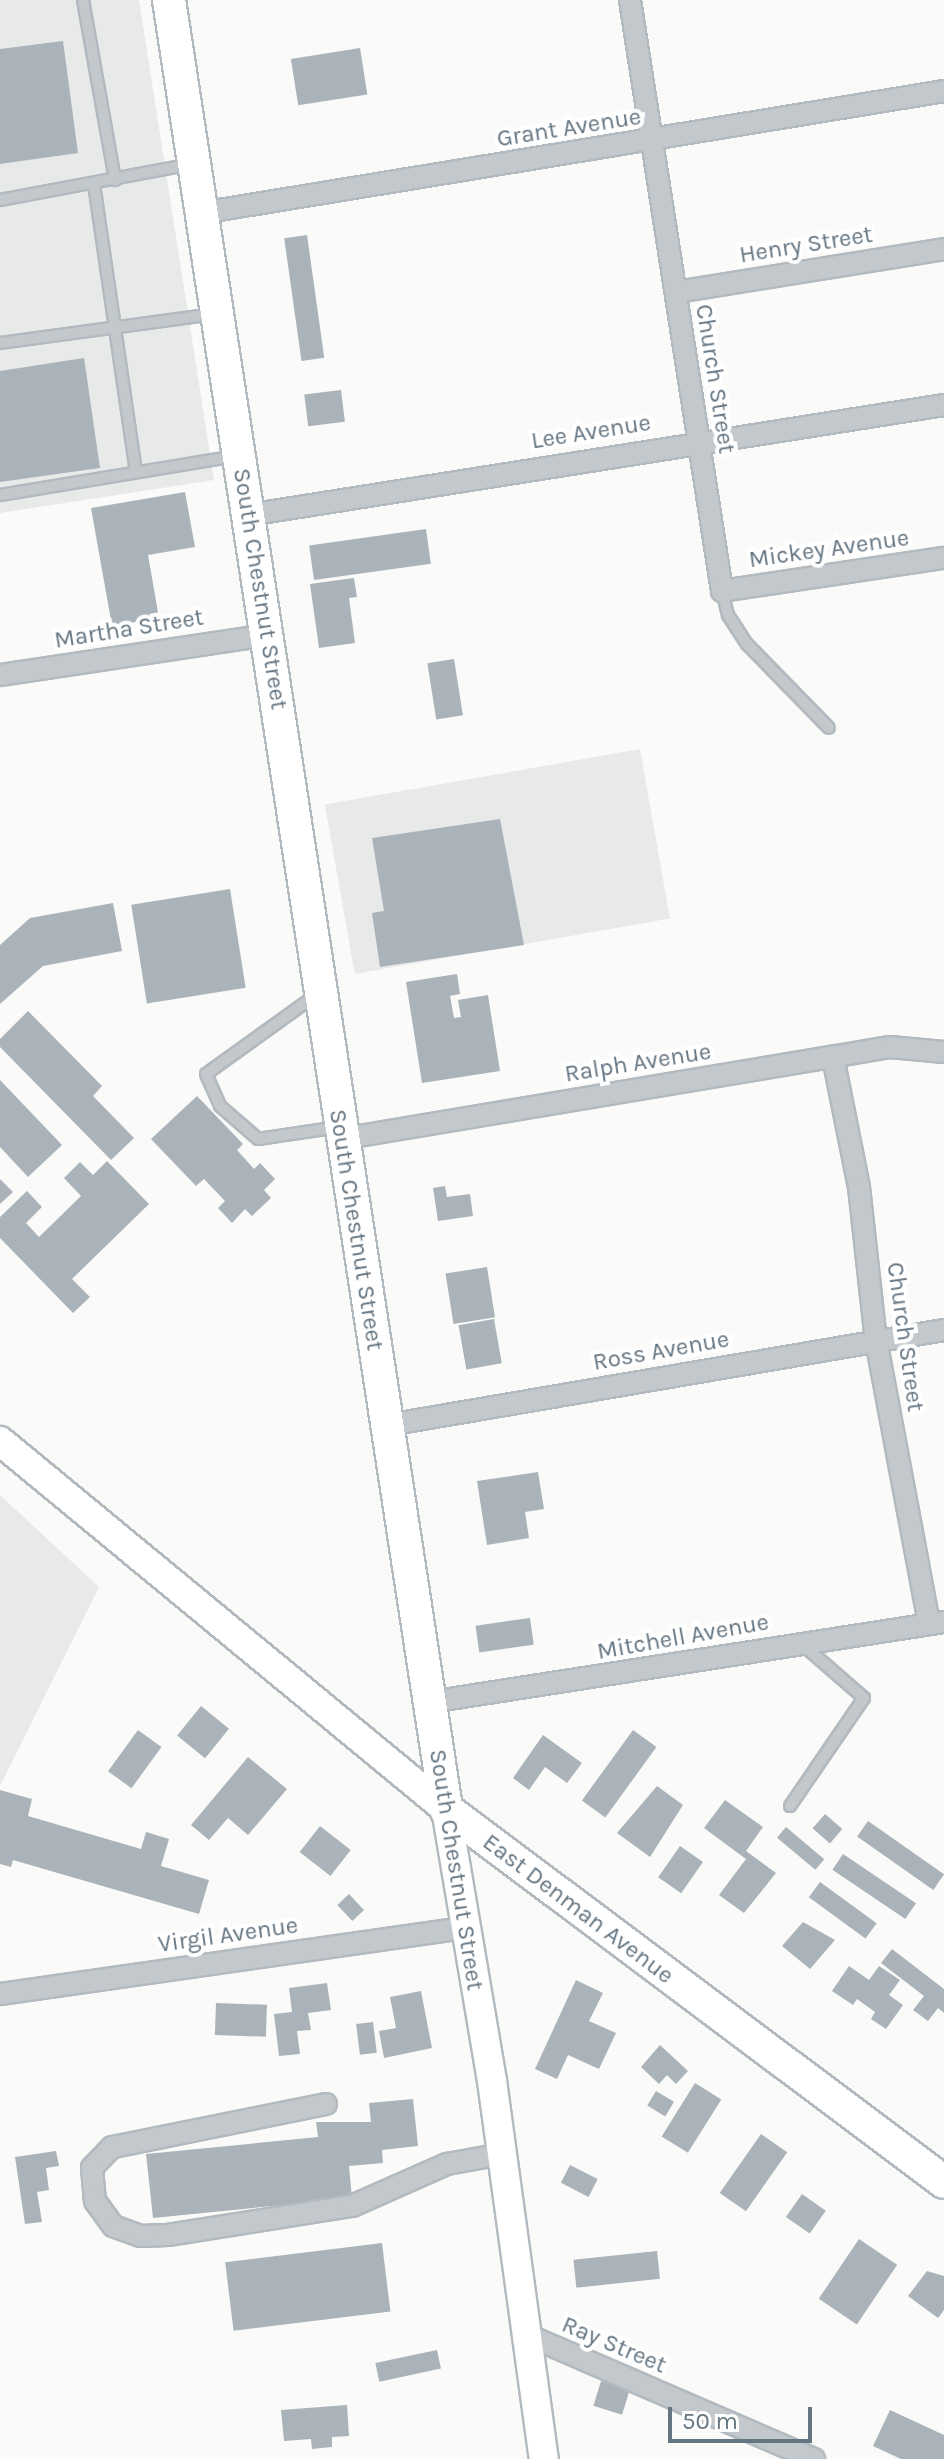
<!DOCTYPE html>
<style>
body{margin:0}
#map{position:relative;width:944px;height:2459px;overflow:hidden;background:#fafaf8;font-family:Karla,sans-serif}
div>[style]{position:absolute}
.built>*{inset:0;background:#e8e9e9;transform-origin:0 0}
.building>*{inset:0;background:#aab3b9;transform-origin:0 0}
.roads{filter:drop-shadow(2px 0 #b3babf) drop-shadow(-2px 0 #b3babf) drop-shadow(0 2px #b3babf) drop-shadow(0 -2px #b3babf)}
.service>*{height:10px;margin:-5px;padding:0 5px;transform-origin:5px;border-radius:5px;background:#c3c8cc}
.minor>*{height:20px;margin:-10px;padding:0 10px;transform-origin:10px;border-radius:10px;background:#c3c8cc}
.secondary>*{height:28px;margin:-14px;padding:0 14px;transform-origin:14px;border-radius:14px;background:#fff}
.primary>*{height:32px;margin:-16px;padding:0 16px;transform-origin:16px;border-radius:16px;background:#fff}
span{translate:-50% -50%;white-space:nowrap;text-align:center;line-height:1.15;-webkit-text-stroke:8px #fff;paint-order:stroke}
.street-label{font-size:24px;color:#657683}
.scale{position:absolute;left:668px;top:2407px;width:144px;height:36px;box-sizing:border-box;border:4px solid #657683;border-top:0;padding-left:10px;font-size:24px;line-height:28px;white-space:nowrap;color:#657683;-webkit-text-stroke:6px #fff;paint-order:stroke}
</style>
<div id="map">
<div class="built">
<div style="clip-path:polygon(0 0,139px 0,214px 480px,0 513px)"></div>
<div style="left:640px;top:749px;width:172px;height:320px;rotate:80deg"></div>
<div style="clip-path:polygon(0 1495px,99px 1587px,0 1786px)"></div>
</div>
<div class="building">
<div style="clip-path:polygon(63px 41px,78px 153px,0 164px,0 49px)"></div>
<div style="left:360px;top:48px;width:47px;height:70px;rotate:81deg"></div>
<div style="left:307px;top:235px;width:124px;height:23px;rotate:82deg"></div>
<div style="clip-path:polygon(84px 358px,100px 468px,0 482px,0 371px)"></div>
<div style="left:341px;top:390px;width:32px;height:37px;rotate:83deg"></div>
<div style="clip-path:polygon(185px 492px,195px 547px,148px 555px,159px 618px,112px 626px,91px 508px)"></div>
<div style="left:426px;top:529px;width:35px;height:118px;rotate:82deg"></div>
<div style="clip-path:polygon(354px 578px,357px 597px,349px 598px,355px 643px,319px 648px,310px 584px)"></div>
<div style="left:454px;top:659px;width:57px;height:27px;rotate:81deg"></div>
<div style="clip-path:polygon(500px 819px,524px 945px,380px 967px,372px 913px,384px 911px,372px 838px)"></div>
<div style="left:230px;top:889px;width:100px;height:100px;rotate:81deg"></div>
<div style="clip-path:polygon(113px 903px,122px 951px,43px 966px,0 1004px,0 945px,30px 918px)"></div>
<div style="clip-path:polygon(457px 974px,460px 994px,450px 996px,454px 1018px,461px 1017px,458px 1000px,488px 995px,500px 1071px,422px 1083px,406px 982px)"></div>
<div style="clip-path:polygon(28px 1011px,102px 1086px,93px 1096px,134px 1138px,111px 1160px,0 1047px,0 1039px)"></div>
<div style="clip-path:polygon(0 1080px,62px 1145px,28px 1177px,0 1147px)"></div>
<div style="clip-path:polygon(197px 1096px,243px 1144px,237px 1150px,254px 1169px,260px 1163px,275px 1179px,264px 1190px,271px 1198px,252px 1216px,245px 1209px,232px 1223px,218px 1208px,225px 1201px,204px 1179px,196px 1186px,151px 1139px)"></div>
<div style="clip-path:polygon(107px 1161px,149px 1204px,72px 1279px,90px 1297px,73px 1313px,0 1238px,0 1217px,27px 1191px,42px 1207px,26px 1223px,39px 1237px,81px 1196px,64px 1178px,80px 1162px,93px 1175px)"></div>
<div style="clip-path:polygon(0 1179px,13px 1192px,0 1204px)"></div>
<div style="clip-path:polygon(445px 1186px,447px 1197px,470px 1194px,473px 1216px,438px 1221px,433px 1188px)"></div>
<div style="left:487px;top:1267px;width:51px;height:42px;rotate:81deg"></div>
<div style="left:494px;top:1319px;width:45px;height:36px;rotate:80deg"></div>
<div style="clip-path:polygon(538px 1472px,544px 1509px,525px 1512px,529px 1538px,487px 1545px,477px 1481px)"></div>
<div style="left:530px;top:1618px;width:27px;height:55px;rotate:82deg"></div>
<div style="left:201px;top:1706px;width:36px;height:38px;rotate:39deg"></div>
<div style="left:138px;top:1730px;width:29px;height:51px;rotate:36deg"></div>
<div style="left:633px;top:1730px;width:29px;height:87px;rotate:36deg"></div>
<div style="clip-path:polygon(543px 1735px,582px 1763px,567px 1783px,545px 1767px,529px 1790px,513px 1778px)"></div>
<div style="clip-path:polygon(248px 1757px,287px 1789px,248px 1835px,228px 1818px,209px 1840px,191px 1825px)"></div>
<div style="clip-path:polygon(657px 1786px,683px 1805px,650px 1857px,617px 1833px)"></div>
<div style="clip-path:polygon(0 1790px,32px 1799px,28px 1816px,141px 1849px,146px 1832px,169px 1839px,161px 1866px,209px 1880px,199px 1914px,13px 1860px,11px 1867px,0 1864px)"></div>
<div style="clip-path:polygon(725px 1800px,763px 1827px,746px 1851px,776px 1873px,744px 1913px,719px 1895px,746px 1859px,704px 1828px)"></div>
<div style="left:825px;top:1814px;width:23px;height:19px;rotate:41deg"></div>
<div style="left:868px;top:1821px;width:93px;height:19px;rotate:35deg"></div>
<div style="left:320px;top:1826px;width:39px;height:33px;rotate:38deg"></div>
<div style="left:786px;top:1827px;width:50px;height:14px;rotate:40deg"></div>
<div style="left:680px;top:1846px;width:28px;height:38px;rotate:35deg"></div>
<div style="left:843px;top:1854px;width:88px;height:19px;rotate:34deg"></div>
<div style="left:820px;top:1882px;width:70px;height:19px;rotate:36deg"></div>
<div style="left:349px;top:1894px;width:22px;height:16px;rotate:47deg"></div>
<div style="clip-path:polygon(803px 1922px,835px 1940px,810px 1969px,782px 1946px)"></div>
<div style="clip-path:polygon(892px 1949px,944px 1989px,944px 2013px,938px 2008px,928px 2021px,913px 2010px,924px 1996px,881px 1963px)"></div>
<div style="clip-path:polygon(849px 1966px,869px 1980px,879px 1966px,900px 1980px,889px 1995px,903px 2005px,886px 2029px,871px 2019px,875px 2012px,857px 1999px,853px 2005px,832px 1991px)"></div>
<div style="clip-path:polygon(576px 1980px,603px 1993px,589px 2021px,616px 2033px,599px 2069px,568px 2055px,557px 2079px,535px 2069px)"></div>
<div style="clip-path:polygon(327px 1983px,331px 2010px,308px 2013px,311px 2030px,297px 2031px,300px 2054px,279px 2056px,274px 2014px,292px 2012px,289px 1988px)"></div>
<div style="clip-path:polygon(421px 1991px,432px 2048px,384px 2058px,379px 2031px,396px 2028px,390px 1997px)"></div>
<div style="left:216px;top:2003px;width:51px;height:32px;rotate:2deg"></div>
<div style="left:373px;top:2022px;width:31px;height:17px;rotate:83deg"></div>
<div style="clip-path:polygon(660px 2045px,688px 2071px,676px 2084px,667px 2075px,659px 2084px,641px 2067px)"></div>
<div style="left:695px;top:2083px;width:31px;height:63px;rotate:32deg"></div>
<div style="left:656px;top:2091px;width:21px;height:17px;rotate:31deg"></div>
<div style="clip-path:polygon(413px 2099px,418px 2146px,382px 2150px,383px 2163px,349px 2166px,352px 2198px,153px 2218px,146px 2154px,318px 2137px,316px 2122px,371px 2122px,369px 2103px)"></div>
<div style="left:761px;top:2134px;width:32px;height:72px;rotate:35deg"></div>
<div style="clip-path:polygon(56px 2151px,59px 2166px,46px 2168px,49px 2190px,37px 2192px,42px 2222px,25px 2224px,15px 2157px)"></div>
<div style="left:570px;top:2165px;width:31px;height:20px;rotate:27deg"></div>
<div style="left:802px;top:2194px;width:29px;height:28px;rotate:35deg"></div>
<div style="left:859px;top:2239px;width:46px;height:72px;rotate:34deg"></div>
<div style="left:382px;top:2243px;width:69px;height:158px;rotate:83deg"></div>
<div style="left:657px;top:2251px;width:28px;height:84px;rotate:84deg"></div>
<div style="clip-path:polygon(927px 2271px,944px 2276px,944px 2310px,938px 2318px,908px 2296px)"></div>
<div style="left:437px;top:2350px;width:19px;height:63px;rotate:78deg"></div>
<div style="left:601px;top:2381px;width:30px;height:26px;rotate:17deg"></div>
<div style="clip-path:polygon(347px 2405px,349px 2436px,332px 2437px,332px 2447px,312px 2449px,311px 2439px,284px 2441px,281px 2410px)"></div>
<div style="clip-path:polygon(890px 2410px,944px 2435px,944px 2459px,901px 2459px,873px 2446px)"></div>
</div>
<div class="roads">
<div class="service">
<div style="left:83px;top:0;width:183px;rotate:79.9deg"></div>
<div style="left:94px;top:184px;width:291px;rotate:81.7deg"></div>
<div style="left:0;top:200px;width:195px;rotate:-10.6deg"></div>
<div style="left:0;top:343px;width:217px;rotate:-7.7deg"></div>
<div style="left:0;top:495px;width:238px;rotate:-9.4deg"></div>
<div style="left:722px;top:591px;width:25px;rotate:76deg"></div>
<div style="left:728px;top:615px;width:35px;rotate:57deg"></div>
<div style="left:747px;top:644px;width:117px;rotate:45.7deg"></div>
<div style="left:316px;top:995px;width:135px;rotate:144.3deg"></div>
<div style="left:206px;top:1074px;width:35px;rotate:66deg"></div>
<div style="left:220px;top:1106px;width:50px;rotate:41deg"></div>
<div style="left:258px;top:1139px;width:82px;rotate:-8.4deg"></div>
<div style="left:790px;top:1806px;width:131px;rotate:-55.6deg"></div>
<div style="left:864px;top:1698px;width:81px;rotate:-139deg"></div>
</div>
<div class="minor">
<div style="left:630px;top:0;width:598px;rotate:81.15deg"></div>
<div style="left:722px;top:591px;width:224px;rotate:-8.5deg"></div>
<div style="left:201px;top:213px;width:753px;rotate:-9.32deg"></div>
<div style="left:676px;top:292px;width:271px;rotate:-9.1deg"></div>
<div style="left:248px;top:515px;width:705px;rotate:-8.98deg"></div>
<div style="left:0;top:675px;width:270px;rotate:-8.5deg"></div>
<div style="left:833px;top:1057px;width:133px;rotate:78.7deg"></div>
<div style="left:859px;top:1187px;width:154px;rotate:83.7deg"></div>
<div style="left:876px;top:1340px;width:289px;rotate:79.4deg"></div>
<div style="left:341px;top:1139px;width:557px;rotate:-9.51deg"></div>
<div style="left:890px;top:1047px;width:54px;rotate:5.3deg"></div>
<div style="left:388px;top:1425px;width:564px;rotate:-9.7deg"></div>
<div style="left:430px;top:1702px;width:520px;rotate:-8.85deg"></div>
<div style="left:0;top:1994px;width:469px;rotate:-8.1deg"></div>
<div style="left:326px;top:2104px;width:218px;rotate:168.6deg"></div>
<div style="left:112px;top:2147px;width:29px;rotate:134deg"></div>
<div style="left:92px;top:2168px;width:33px;rotate:85deg"></div>
<div style="left:95px;top:2201px;width:31px;rotate:54deg"></div>
<div style="left:113px;top:2226px;width:29px;rotate:20deg"></div>
<div style="left:140px;top:2236px;width:28px;rotate:-2deg"></div>
<div style="left:168px;top:2235px;width:186px;rotate:-9deg"></div>
<div style="left:352px;top:2206px;width:104px;rotate:-23.9deg"></div>
<div style="left:447px;top:2164px;width:56px;rotate:-10.3deg"></div>
<div style="left:527px;top:2335px;width:313px;rotate:23.4deg"></div>
</div>
<div class="secondary">
<div style="left:0;top:1441px;width:578px;rotate:39.53deg"></div>
<div style="left:446px;top:1809px;width:276px;rotate:80.4deg"></div>
<div style="left:492px;top:2081px;width:382px;rotate:82.2deg"></div>
</div>
<div class="primary">
<div style="left:169px;top:0;width:1830px;rotate:81.29deg"></div>
<div style="left:446px;top:1809px;width:622px;rotate:36.83deg"></div>
</div>
</div>
<div class="street-label">
<span style="left:569px;top:128px;rotate:-9deg">Grant Avenue</span>
<span style="left:806px;top:245px;rotate:-9deg">Henry Street</span>
<span style="left:715px;top:379px;rotate:81deg">Church Street</span>
<span style="left:591px;top:432px;rotate:-9deg">Lee Avenue</span>
<span style="left:829px;top:549px;rotate:-8deg">Mickey Avenue</span>
<span style="left:260px;top:589px;rotate:81deg">South Chestnut Street</span>
<span style="left:129px;top:629px;rotate:-9deg">Martha Street</span>
<span style="left:638px;top:1063px;rotate:-9deg">Ralph Avenue</span>
<span style="left:356px;top:1230px;rotate:81deg">South Chestnut Street</span>
<span style="left:905px;top:1337px;rotate:82deg">Church Street</span>
<span style="left:661px;top:1351px;rotate:-10deg">Ross Avenue</span>
<span style="left:683px;top:1637px;rotate:-10deg">Mitchell Avenue</span>
<span style="left:456px;top:1870px;rotate:81deg">South Chestnut Street</span>
<span style="left:578px;top:1909px;rotate:37deg">East Denman Avenue</span>
<span style="left:228px;top:1935px;rotate:-8deg">Virgil Avenue</span>
<span style="left:614px;top:2345px;rotate:23deg">Ray Street</span>
</div>
<div class="scale">50 m</div>
</div>
